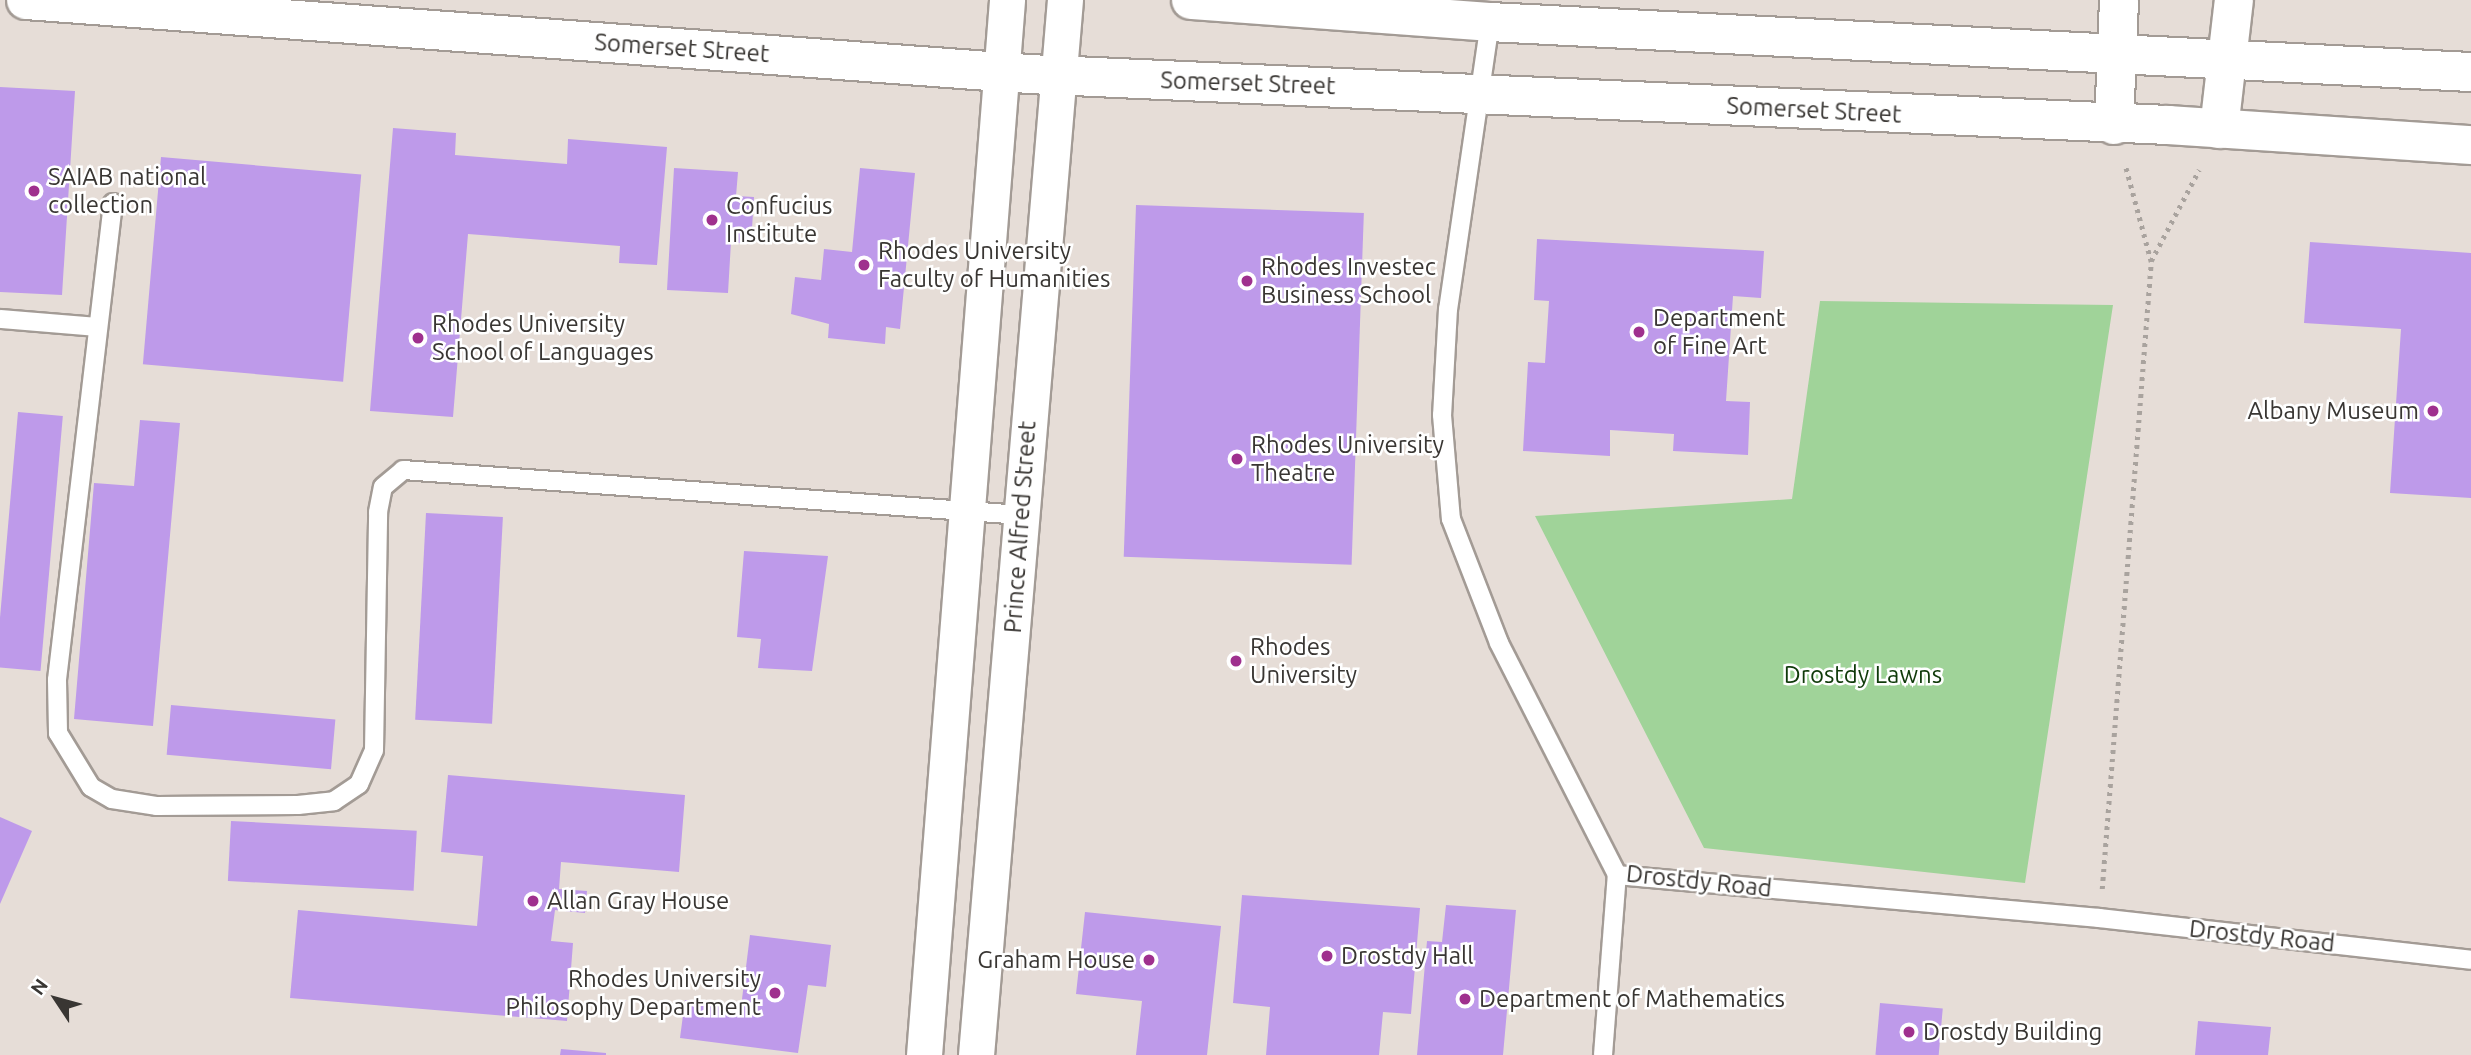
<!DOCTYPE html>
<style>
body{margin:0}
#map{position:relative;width:2471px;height:1055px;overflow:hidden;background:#e6ddd7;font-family:Ubuntu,sans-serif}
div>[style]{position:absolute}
.green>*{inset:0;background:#a0d399}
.building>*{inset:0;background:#be9aea;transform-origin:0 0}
.path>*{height:4.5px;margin-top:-2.25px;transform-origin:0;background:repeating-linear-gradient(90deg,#a9a39e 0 3.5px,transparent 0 8.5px)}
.roads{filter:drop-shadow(2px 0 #a39b95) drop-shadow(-2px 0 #a39b95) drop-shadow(0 2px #a39b95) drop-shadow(0 -2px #a39b95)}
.lane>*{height:18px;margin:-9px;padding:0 9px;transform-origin:9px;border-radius:9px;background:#fff}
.street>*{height:35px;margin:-17.5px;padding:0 17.5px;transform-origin:17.5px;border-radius:17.5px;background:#fff}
.secondary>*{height:38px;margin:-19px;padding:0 19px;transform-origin:19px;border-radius:19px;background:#fff}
.dots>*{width:19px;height:19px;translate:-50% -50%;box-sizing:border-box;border:4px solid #fff;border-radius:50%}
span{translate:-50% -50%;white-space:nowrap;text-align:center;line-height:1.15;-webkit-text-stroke:5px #fff;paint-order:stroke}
.street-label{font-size:24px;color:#393633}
.poi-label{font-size:24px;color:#393633}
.left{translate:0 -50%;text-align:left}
.right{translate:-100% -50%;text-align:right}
.park-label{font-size:24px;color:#0f3a09}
.north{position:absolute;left:21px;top:964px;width:70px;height:70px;-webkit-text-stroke:5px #fff;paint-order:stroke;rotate:306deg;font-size:19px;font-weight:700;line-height:28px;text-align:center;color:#393633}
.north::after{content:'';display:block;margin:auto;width:24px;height:32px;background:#393633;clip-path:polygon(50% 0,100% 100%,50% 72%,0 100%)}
</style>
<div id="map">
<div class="green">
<div style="clip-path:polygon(1820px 301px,2113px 305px,2025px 883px,1704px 848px,1535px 516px,1792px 499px)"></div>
</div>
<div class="building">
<div style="clip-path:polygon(0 87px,75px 91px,62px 295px,0 292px)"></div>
<div style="clip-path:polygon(393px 128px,456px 133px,455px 155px,567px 164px,568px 139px,667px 147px,657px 265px,619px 263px,620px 246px,468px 234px,453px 417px,370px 411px)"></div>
<div style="left:161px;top:157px;width:201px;height:208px;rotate:5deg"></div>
<div style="clip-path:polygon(674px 168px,738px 172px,736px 196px,754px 197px,751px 244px,731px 242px,728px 293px,667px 290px)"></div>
<div style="clip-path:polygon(860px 168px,915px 173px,900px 329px,886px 327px,885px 344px,828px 338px,829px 324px,791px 314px,795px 277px,821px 280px,824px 249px,852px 252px)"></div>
<div style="left:1136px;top:205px;width:228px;height:352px;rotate:2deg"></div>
<div style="clip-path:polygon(1537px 239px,1764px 251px,1761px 298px,1733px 296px,1726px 401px,1750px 402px,1748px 455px,1673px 451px,1674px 434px,1610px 430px,1610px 456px,1523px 451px,1528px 362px,1545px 363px,1549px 301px,1534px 300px)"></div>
<div style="clip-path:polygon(2310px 242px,2471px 253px,2471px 498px,2390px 493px,2401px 329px,2304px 323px)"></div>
<div style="left:18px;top:412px;width:45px;height:256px;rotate:5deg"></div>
<div style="clip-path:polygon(140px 420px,180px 423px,153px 726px,74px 719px,94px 483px,134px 486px)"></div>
<div style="left:426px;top:513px;width:77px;height:207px;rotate:3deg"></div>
<div style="clip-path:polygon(744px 551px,828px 556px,812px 671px,758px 668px,761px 639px,737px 637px)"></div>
<div style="left:171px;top:705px;width:165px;height:50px;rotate:5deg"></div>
<div style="clip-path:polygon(448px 775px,685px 795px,679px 872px,561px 862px,559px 889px,587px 891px,585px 913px,555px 910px,551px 941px,573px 943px,567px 1021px,290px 998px,298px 910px,477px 926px,483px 856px,441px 852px)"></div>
<div style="clip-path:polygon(0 817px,32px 831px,0 904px)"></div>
<div style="left:231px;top:821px;width:186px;height:60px;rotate:3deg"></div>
<div style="clip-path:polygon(1242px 895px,1420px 908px,1411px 1014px,1383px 1012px,1379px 1055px,1266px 1055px,1270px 1007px,1233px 1003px)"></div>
<div style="clip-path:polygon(1446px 905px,1516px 910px,1503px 1055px,1417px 1055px,1427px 941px,1442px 942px)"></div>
<div style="clip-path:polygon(1085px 912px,1221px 926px,1207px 1055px,1136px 1055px,1142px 1001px,1076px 994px)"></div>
<div style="clip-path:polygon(750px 935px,831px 945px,826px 987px,808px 985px,798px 1053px,680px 1038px,685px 1000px,741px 1007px)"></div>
<div style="left:1880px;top:1003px;width:63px;height:52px;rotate:5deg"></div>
<div style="clip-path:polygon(2198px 1021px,2271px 1027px,2268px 1055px,2195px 1055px)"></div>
<div style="clip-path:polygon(561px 1049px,606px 1053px,606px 1055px,560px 1055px)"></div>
</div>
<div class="path">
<div style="left:2151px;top:261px;width:103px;rotate:-62.2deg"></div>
<div style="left:2102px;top:889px;width:629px;rotate:-85.53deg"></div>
<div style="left:2151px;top:262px;width:100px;rotate:-105deg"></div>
</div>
<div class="roads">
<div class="lane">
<div style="left:1490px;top:22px;width:290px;rotate:98.3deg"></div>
<div style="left:1448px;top:309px;width:106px;rotate:93.2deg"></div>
<div style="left:1442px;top:415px;width:104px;rotate:85.1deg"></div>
<div style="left:1451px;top:519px;width:133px;rotate:68.8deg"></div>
<div style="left:1499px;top:643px;width:260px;rotate:63deg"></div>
<div style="left:113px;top:203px;width:480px;rotate:96.7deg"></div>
<div style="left:57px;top:680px;width:53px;rotate:88.9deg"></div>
<div style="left:58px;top:733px;width:63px;rotate:58.6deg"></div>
<div style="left:91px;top:787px;width:24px;rotate:30deg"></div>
<div style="left:112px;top:799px;width:46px;rotate:8.8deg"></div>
<div style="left:157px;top:806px;width:141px;rotate:-0.4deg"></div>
<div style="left:298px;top:805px;width:36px;rotate:-6deg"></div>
<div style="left:334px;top:801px;width:30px;rotate:-34deg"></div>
<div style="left:359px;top:784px;width:37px;rotate:-66deg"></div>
<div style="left:374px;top:750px;width:238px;rotate:-89deg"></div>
<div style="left:378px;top:512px;width:25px;rotate:-79deg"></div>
<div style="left:383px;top:487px;width:26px;rotate:-40deg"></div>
<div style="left:403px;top:470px;width:621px;rotate:4.16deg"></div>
<div style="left:0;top:319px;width:98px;rotate:4.7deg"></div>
<div style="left:1617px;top:875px;width:484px;rotate:5.1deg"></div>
<div style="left:2099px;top:918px;width:374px;rotate:6.4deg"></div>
<div style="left:1603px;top:1055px;width:181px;rotate:-85.6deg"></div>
</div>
<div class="street">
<div style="left:924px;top:1055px;width:1058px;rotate:-85.5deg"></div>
<div style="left:976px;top:1055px;width:1059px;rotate:-85.18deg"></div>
</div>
<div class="secondary">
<div style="left:26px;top:0;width:1005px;rotate:4.22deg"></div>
<div style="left:1028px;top:74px;width:1141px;rotate:2.56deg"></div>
<div style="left:2168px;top:125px;width:304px;rotate:3.8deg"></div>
<div style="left:1191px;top:0;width:300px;rotate:4.2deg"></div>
<div style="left:1490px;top:22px;width:982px;rotate:2.92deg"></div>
<div style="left:2114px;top:125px;width:125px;rotate:-87.7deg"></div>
<div style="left:2219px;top:129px;width:130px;rotate:-83.4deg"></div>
</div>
</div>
<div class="dots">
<div style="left:34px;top:191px;background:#9f308e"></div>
<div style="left:712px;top:220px;background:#9f308e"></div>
<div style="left:864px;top:265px;background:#9f308e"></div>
<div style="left:1247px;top:281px;background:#9f308e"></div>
<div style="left:1639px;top:332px;background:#9f308e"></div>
<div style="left:418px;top:338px;background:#9f308e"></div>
<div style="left:2433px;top:411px;background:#9f308e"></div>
<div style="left:1237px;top:459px;background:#9f308e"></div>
<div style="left:1236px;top:661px;background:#9f308e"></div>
<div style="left:533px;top:901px;background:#9f308e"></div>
<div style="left:1327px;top:956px;background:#9f308e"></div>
<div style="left:1149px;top:960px;background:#9f308e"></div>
<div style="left:775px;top:993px;background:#9f308e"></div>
<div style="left:1465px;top:999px;background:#9f308e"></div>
<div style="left:1909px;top:1032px;background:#9f308e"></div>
</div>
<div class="street-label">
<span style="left:682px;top:48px;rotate:4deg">Somerset Street</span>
<span style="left:1248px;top:83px;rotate:2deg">Somerset Street</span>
<span style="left:1814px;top:110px;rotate:3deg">Somerset Street</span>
<span style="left:1020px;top:527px;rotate:-86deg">Prince Alfred Street</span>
<span style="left:1699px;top:881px;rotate:6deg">Drostdy Road</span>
<span style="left:2262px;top:936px;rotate:6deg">Drostdy Road</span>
</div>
<div class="poi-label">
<span class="left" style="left:48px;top:191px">SAIAB national<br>collection</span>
<span class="left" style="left:726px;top:220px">Confucius<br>Institute</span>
<span class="left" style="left:878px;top:265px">Rhodes University<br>Faculty of Humanities</span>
<span class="left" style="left:1261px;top:281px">Rhodes Investec<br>Business School</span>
<span class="left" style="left:1653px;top:332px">Department<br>of Fine Art</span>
<span class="left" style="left:432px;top:338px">Rhodes University<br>School of Languages</span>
<span class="right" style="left:2419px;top:411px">Albany Museum</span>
<span class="left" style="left:1251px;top:459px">Rhodes University<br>Theatre</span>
<span class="left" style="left:1250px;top:661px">Rhodes<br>University</span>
<span class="left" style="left:547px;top:901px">Allan Gray House</span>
<span class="left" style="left:1341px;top:956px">Drostdy Hall</span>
<span class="right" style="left:1135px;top:960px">Graham House</span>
<span class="right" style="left:761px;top:993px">Rhodes University<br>Philosophy Department</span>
<span class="left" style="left:1479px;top:999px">Department of Mathematics</span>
<span class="left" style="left:1923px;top:1032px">Drostdy Building</span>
</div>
<div class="park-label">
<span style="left:1863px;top:675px">Drostdy Lawns</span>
</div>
<div class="north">N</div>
</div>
